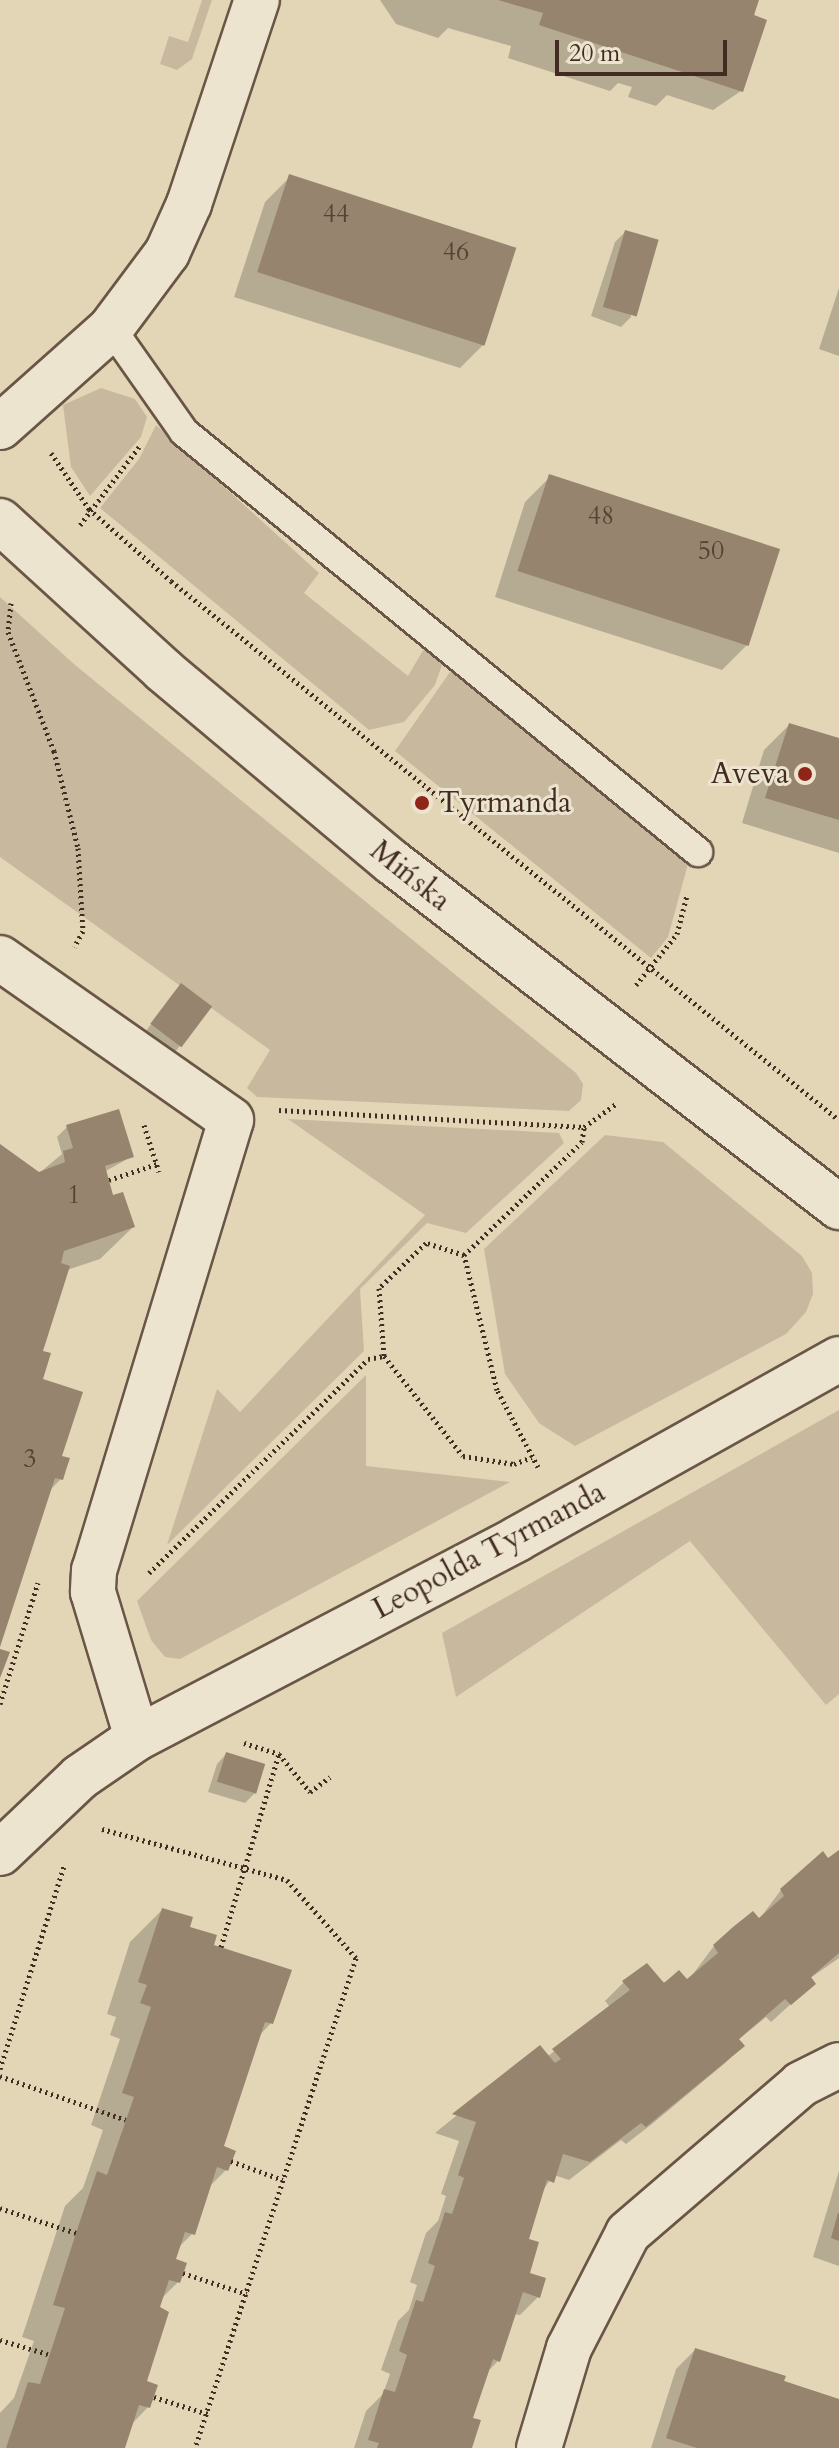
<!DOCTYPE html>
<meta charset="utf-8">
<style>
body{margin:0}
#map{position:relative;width:839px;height:2448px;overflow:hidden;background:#e3d6b7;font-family:Cardo,serif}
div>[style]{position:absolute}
.green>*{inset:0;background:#c8b99e}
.shadow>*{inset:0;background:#0003}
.building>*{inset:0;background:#96846f;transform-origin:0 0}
.path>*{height:5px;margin-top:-2.5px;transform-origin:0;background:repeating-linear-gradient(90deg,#422c21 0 2px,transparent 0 6px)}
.roads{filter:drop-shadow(2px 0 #6a5646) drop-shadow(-2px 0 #6a5646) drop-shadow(0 2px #6a5646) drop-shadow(0 -2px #6a5646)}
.service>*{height:28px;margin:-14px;padding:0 14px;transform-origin:14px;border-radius:14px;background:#ede4d0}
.minor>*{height:44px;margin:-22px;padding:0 22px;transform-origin:22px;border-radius:22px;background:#ede4d0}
.tertiary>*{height:44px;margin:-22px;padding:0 22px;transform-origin:22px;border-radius:22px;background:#ede4d0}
.dots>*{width:22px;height:22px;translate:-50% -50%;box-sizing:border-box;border:4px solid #ede4d0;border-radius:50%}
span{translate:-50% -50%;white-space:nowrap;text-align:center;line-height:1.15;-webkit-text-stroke:6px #ede4d0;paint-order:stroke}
.number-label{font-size:26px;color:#574234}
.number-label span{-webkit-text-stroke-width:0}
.poi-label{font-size:30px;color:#422c21}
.right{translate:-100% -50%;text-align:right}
.left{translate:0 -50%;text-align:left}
.street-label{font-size:30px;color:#422c21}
.scale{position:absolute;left:555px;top:40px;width:172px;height:36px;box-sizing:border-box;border:4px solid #422c21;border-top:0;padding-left:10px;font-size:24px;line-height:28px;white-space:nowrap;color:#422c21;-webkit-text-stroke:6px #ede4d0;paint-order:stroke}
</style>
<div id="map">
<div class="green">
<div style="clip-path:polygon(202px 0,212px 0,192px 59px,177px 70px,160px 64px,169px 36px,188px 42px)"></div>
<div style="clip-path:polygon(101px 388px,135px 399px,147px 417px,141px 437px,90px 496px,71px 467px,63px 405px)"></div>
<div style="clip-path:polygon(156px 425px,319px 573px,304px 593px,408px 676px,425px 647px,435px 653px,442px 665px,435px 685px,404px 722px,369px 730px,100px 508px,139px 459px)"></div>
<div style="clip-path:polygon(0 597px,75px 665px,576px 1073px,583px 1084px,581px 1100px,569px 1111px,257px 1097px,247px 1088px,270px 1050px,0 857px)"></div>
<div style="clip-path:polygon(452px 669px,688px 864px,668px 937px,651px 958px,395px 751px)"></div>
<div style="clip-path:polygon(288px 1119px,559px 1133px,564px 1143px,466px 1233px,427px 1223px,360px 1289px,364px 1351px,167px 1545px,217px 1389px,240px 1412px,425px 1215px)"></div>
<div style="clip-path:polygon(605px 1135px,663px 1142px,802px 1256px,812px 1273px,813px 1294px,806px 1312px,786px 1334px,575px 1446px,539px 1423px,505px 1374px,484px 1249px)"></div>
<div style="clip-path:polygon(366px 1375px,366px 1466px,510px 1482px,180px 1659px,165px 1657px,151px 1640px,137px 1601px)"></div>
<div style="clip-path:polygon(839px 1410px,839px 1694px,826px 1705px,690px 1541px,456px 1697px,442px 1633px)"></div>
</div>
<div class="shadow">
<div style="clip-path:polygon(380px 0,757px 0,741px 91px,713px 110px,667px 95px,656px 106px,628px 97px,632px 87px,618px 83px,610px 91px,508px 58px,511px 46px,448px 28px,438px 38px,396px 24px)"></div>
<div style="clip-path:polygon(290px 177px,485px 343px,460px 368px,234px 297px,265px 202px)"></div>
<div style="clip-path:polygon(625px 232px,631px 317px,621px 327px,591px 316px,615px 242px)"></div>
<div style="clip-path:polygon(839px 288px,839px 356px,819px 349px)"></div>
<div style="clip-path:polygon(550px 477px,748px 644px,722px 670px,495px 597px,525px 502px)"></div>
<div style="clip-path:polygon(789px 725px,839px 740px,839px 853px,742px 823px,764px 750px)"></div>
<div style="clip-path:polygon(172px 996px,209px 1007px,172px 1056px,143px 1035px)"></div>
<div style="clip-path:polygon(67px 1127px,131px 1157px,104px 1172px,112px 1198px,133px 1227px,100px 1259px,67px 1270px,40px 1352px,41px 1380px,61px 1479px,51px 1489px,0 1645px,0 1147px,38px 1174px,62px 1154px,57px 1137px)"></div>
<div style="clip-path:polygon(226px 1754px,255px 1793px,245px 1803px,208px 1792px,217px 1764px)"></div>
<div style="clip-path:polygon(839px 1852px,839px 1958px,809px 1979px,813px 1984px,771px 2022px,766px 2017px,738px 2040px,743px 2046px,724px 2064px,652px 2124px,626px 2144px,621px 2140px,569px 2180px,554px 2175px,540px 2194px,526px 2240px,528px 2274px,539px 2296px,520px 2315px,514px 2314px,499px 2360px,486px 2373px,471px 2419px,470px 2448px,354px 2448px,366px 2411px,383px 2394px,390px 2374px,381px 2370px,389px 2347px,398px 2321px,409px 2310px,417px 2285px,410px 2282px,426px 2233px,438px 2221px,446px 2196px,441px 2194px,459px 2141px,435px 2133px,540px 2048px,547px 2057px,610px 2007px,605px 2001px,624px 1982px,687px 1982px,714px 1946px,758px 1921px,781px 1890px)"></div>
<div style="clip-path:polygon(162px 1910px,211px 1946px,271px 2023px,258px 2037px,221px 2148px,226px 2170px,208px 2188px,193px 2233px,177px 2249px,174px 2260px,178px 2282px,161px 2299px,144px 2383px,148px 2407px,130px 2426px,122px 2448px,0 2448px,0 2413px,14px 2398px,34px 2341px,22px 2337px,28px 2319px,65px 2206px,83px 2188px,103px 2130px,91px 2125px,120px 2039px,110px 2035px,116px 2017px,107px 2014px,130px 1942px)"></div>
<div style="clip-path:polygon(839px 2171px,839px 2266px,813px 2257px)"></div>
<div style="clip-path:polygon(695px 2350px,839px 2400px,839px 2448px,651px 2448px,676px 2369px)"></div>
</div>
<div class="building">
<div style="clip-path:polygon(498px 0,759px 0,754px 15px,767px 20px,743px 92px,539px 25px,543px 13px)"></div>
<div style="left:289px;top:174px;width:239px;height:103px;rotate:18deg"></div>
<div style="left:625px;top:230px;width:35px;height:80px;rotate:16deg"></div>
<div style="left:549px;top:474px;width:243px;height:102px;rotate:18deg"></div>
<div style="clip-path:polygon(789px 723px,839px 738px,839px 820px,765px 798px)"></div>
<div style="left:181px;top:983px;width:39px;height:51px;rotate:37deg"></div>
<div style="clip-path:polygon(119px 1109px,134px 1157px,105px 1166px,113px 1195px,123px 1192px,135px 1227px,64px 1251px,61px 1263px,70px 1266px,43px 1351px,51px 1353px,43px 1379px,83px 1392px,62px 1456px,70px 1458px,66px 1470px,63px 1480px,55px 1478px,0 1647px,0 1144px,39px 1172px,65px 1162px,63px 1151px,73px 1148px,66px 1125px)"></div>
<div style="clip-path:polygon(0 1649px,10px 1652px,0 1678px)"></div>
<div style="left:226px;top:1752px;width:41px;height:31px;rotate:17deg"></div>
<div style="clip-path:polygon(839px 1850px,839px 1953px,811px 1977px,816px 1984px,791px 2005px,785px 1999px,739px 2039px,745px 2046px,646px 2127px,641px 2123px,590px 2162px,563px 2154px,554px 2183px,547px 2180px,529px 2239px,539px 2242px,530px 2273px,546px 2278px,540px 2298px,523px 2292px,500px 2362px,493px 2359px,473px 2418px,481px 2420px,472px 2448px,377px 2448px,379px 2443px,368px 2440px,384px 2389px,395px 2392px,407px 2355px,399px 2351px,416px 2300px,423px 2302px,435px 2266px,428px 2263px,445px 2212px,452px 2214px,464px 2178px,458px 2175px,476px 2122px,452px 2114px,540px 2045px,555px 2063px,561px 2059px,552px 2049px,630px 1990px,622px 1981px,647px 1963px,664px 1983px,679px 1970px,687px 1979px,718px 1953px,713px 1945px,733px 1927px,753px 1911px,759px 1918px,784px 1896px,780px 1889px,823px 1851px,828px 1858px)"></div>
<div style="clip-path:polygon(162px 1908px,193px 1917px,190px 1927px,217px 1935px,214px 1945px,292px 1970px,273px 2024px,265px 2022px,224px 2146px,236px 2151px,228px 2171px,217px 2167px,195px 2235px,185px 2232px,176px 2259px,187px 2263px,180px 2283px,169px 2280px,160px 2307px,169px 2312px,147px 2381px,158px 2385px,150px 2408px,139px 2405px,125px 2448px,6px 2448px,28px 2382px,40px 2384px,65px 2308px,53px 2305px,76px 2233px,97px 2171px,107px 2175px,134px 2097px,122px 2093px,151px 2007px,140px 2003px,147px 1985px,138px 1982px)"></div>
<div style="clip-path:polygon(838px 2213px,839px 2213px,839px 2241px,831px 2238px)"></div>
<div style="clip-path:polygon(695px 2348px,786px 2376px,784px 2381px,839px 2399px,839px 2448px,697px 2448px,666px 2438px)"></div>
</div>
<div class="path">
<div style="left:51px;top:453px;width:68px;rotate:55.8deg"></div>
<div style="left:89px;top:509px;width:109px;rotate:41.3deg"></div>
<div style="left:171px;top:581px;width:858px;rotate:38.9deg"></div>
<div style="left:80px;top:525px;width:98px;rotate:-52.9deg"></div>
<div style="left:11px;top:603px;width:29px;rotate:96deg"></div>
<div style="left:8px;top:632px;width:128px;rotate:68.9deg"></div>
<div style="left:54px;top:751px;width:100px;rotate:76.1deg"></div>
<div style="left:78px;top:848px;width:83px;rotate:86.6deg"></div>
<div style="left:83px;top:931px;width:18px;rotate:119deg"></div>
<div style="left:636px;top:985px;width:65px;rotate:-51.2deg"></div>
<div style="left:677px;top:934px;width:40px;rotate:-75.6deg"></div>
<div style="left:279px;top:1110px;width:305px;rotate:3.2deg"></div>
<div style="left:584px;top:1127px;width:41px;rotate:-36deg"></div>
<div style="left:144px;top:1125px;width:49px;rotate:72.3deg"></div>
<div style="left:109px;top:1180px;width:51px;rotate:-18.4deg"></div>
<div style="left:464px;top:1255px;width:40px;rotate:-162deg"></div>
<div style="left:426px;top:1243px;width:65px;rotate:136.2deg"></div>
<div style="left:379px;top:1288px;width:68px;rotate:85.8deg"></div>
<div style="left:384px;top:1356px;width:127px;rotate:51.7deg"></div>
<div style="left:463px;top:1456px;width:52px;rotate:8.9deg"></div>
<div style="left:514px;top:1464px;width:19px;rotate:-21deg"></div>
<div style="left:538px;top:1467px;width:87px;rotate:-118deg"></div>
<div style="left:497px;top:1390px;width:139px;rotate:-103.7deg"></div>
<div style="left:464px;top:1255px;width:163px;rotate:-43.8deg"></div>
<div style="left:582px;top:1142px;width:15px;rotate:-82deg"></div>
<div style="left:149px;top:1573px;width:306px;rotate:-44.3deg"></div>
<div style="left:368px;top:1359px;width:16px;rotate:-11deg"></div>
<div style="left:0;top:1704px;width:127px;rotate:-72.6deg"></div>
<div style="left:244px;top:1743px;width:37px;rotate:17deg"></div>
<div style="left:279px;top:1754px;width:49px;rotate:50.8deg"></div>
<div style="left:310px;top:1792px;width:25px;rotate:-37deg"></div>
<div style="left:102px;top:1829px;width:192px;rotate:15.4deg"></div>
<div style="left:287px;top:1880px;width:104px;rotate:48.5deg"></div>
<div style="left:356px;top:1958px;width:516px;rotate:108.19deg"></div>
<div style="left:221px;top:1947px;width:202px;rotate:-73.3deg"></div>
<div style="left:0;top:2069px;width:213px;rotate:-72.5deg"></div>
<div style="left:0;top:2076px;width:133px;rotate:19.2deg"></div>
<div style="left:231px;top:2161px;width:55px;rotate:20.1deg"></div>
<div style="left:0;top:2208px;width:80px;rotate:18.2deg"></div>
<div style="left:183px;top:2273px;width:67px;rotate:18.2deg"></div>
<div style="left:0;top:2340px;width:50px;rotate:16.3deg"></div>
<div style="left:154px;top:2397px;width:57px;rotate:17.5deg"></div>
</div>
<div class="roads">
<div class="service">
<div style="left:111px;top:328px;width:127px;rotate:54.9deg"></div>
<div style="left:184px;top:432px;width:664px;rotate:39.25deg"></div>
</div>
<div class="minor">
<div style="left:0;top:427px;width:149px;rotate:-41.7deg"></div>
<div style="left:111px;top:328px;width:94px;rotate:-53.3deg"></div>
<div style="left:167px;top:253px;width:54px;rotate:-65.8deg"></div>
<div style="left:189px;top:204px;width:215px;rotate:-71.6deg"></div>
<div style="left:0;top:958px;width:282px;rotate:35deg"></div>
<div style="left:231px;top:1120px;width:470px;rotate:106.9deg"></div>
<div style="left:94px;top:1570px;width:22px;rotate:93deg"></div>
<div style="left:93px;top:1592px;width:152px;rotate:73.2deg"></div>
<div style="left:0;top:1853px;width:110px;rotate:-43.5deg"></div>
<div style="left:80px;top:1777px;width:69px;rotate:-34.4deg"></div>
<div style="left:137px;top:1738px;width:429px;rotate:-27.6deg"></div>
<div style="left:517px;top:1539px;width:369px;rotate:-29.2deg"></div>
<div style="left:539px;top:2448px;width:104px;rotate:-73.3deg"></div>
<div style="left:569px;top:2348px;width:129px;rotate:-62.8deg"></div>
<div style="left:628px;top:2233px;width:228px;rotate:-40.7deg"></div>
<div style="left:801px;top:2084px;width:42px;rotate:-26.6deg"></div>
</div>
<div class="tertiary">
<div style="left:0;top:521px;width:221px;rotate:42.4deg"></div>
<div style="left:163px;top:670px;width:299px;rotate:40deg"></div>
<div style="left:392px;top:862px;width:565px;rotate:37.66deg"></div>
</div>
</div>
<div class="dots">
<div style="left:805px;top:774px;background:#8f2418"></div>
<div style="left:422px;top:803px;background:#8f2418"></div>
</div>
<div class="number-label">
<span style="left:336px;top:214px">44</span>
<span style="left:456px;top:252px">46</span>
<span style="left:601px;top:516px">48</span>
<span style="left:711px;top:551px">50</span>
<span style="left:74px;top:1195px">1</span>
<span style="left:30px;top:1459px">3</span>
</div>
<div class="poi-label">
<span class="right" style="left:789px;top:774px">Aveva</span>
<span class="left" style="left:438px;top:803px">Tyrmanda</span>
</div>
<div class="street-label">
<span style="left:410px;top:876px;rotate:39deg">Mińska</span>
<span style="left:489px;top:1551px;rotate:-28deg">Leopolda Tyrmanda</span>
</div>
<div class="scale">20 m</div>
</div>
